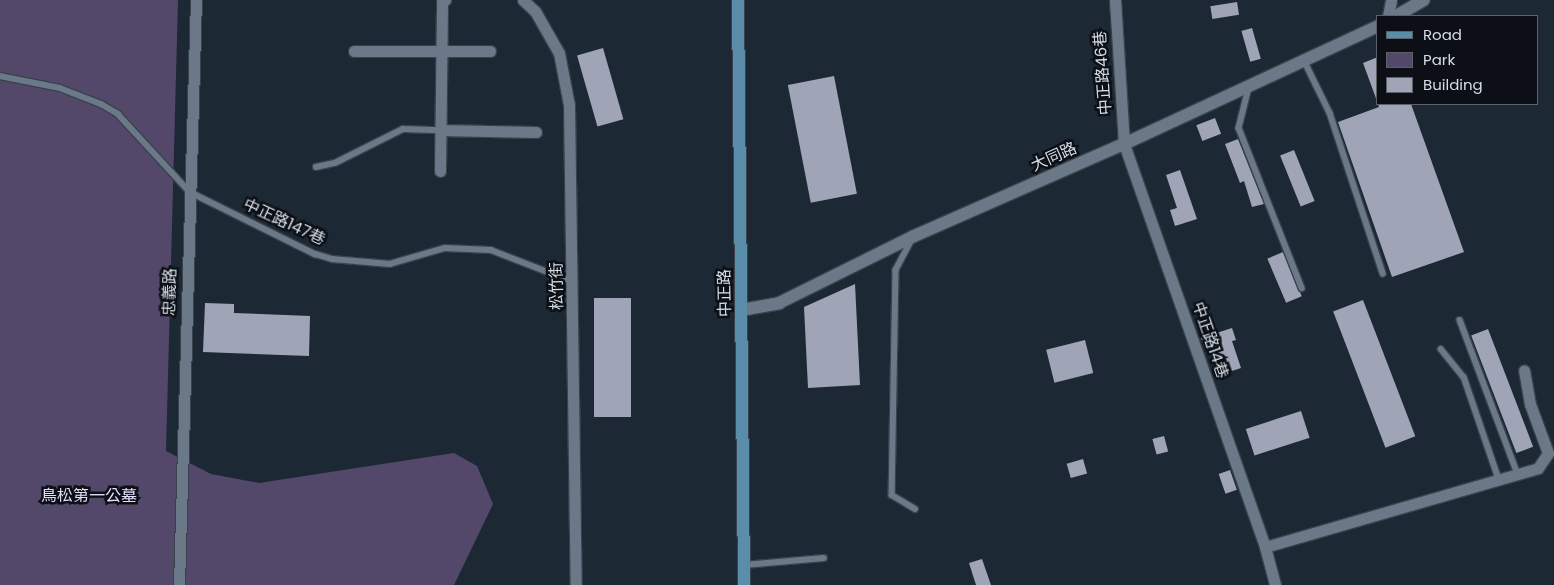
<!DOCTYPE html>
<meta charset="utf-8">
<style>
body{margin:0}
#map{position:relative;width:1554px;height:585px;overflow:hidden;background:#1d2835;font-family:Poppins,"Noto Sans TC",sans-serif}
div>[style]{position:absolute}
.green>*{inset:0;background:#54486a}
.building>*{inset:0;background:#a0a4b7;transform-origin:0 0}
.roads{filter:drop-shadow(1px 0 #39424c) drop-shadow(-1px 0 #39424c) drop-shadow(0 1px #39424c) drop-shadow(0 -1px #39424c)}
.service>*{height:5.5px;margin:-2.75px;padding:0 2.75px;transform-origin:2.75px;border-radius:2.75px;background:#6b7887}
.minor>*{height:11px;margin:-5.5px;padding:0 5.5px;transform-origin:5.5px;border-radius:5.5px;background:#6b7887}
.tertiary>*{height:12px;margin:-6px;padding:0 6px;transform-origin:6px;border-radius:6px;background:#6b7887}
.secondary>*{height:12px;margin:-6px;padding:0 6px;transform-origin:6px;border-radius:6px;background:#5a8da9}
span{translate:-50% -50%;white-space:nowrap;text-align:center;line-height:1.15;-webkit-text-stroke:5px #0c1016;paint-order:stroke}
.street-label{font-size:16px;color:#d6dde6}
.park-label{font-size:16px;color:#e6ddf9}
.legend{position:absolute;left:1376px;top:15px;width:162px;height:90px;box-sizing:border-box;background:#0c1016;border:1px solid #5d6269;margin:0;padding:6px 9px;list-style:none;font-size:15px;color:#d6dde6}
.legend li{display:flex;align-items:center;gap:10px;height:25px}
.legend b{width:25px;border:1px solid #5d6269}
</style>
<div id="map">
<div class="green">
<div style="clip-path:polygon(0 0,178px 0,166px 451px,211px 474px,259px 483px,454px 453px,477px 466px,493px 504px,454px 585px,0 585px)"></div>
</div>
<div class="building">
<div style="left:1237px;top:2px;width:13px;height:27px;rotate:81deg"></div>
<div style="left:1252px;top:28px;width:32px;height:11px;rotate:74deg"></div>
<div style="left:603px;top:48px;width:74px;height:27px;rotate:74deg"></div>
<div style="clip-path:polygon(1378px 57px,1378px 101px,1377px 101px,1363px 63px)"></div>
<div style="left:834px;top:76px;width:120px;height:47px;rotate:79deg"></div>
<div style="clip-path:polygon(1378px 104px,1411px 104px,1464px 252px,1392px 277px,1338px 122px,1379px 107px)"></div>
<div style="left:1215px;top:118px;width:17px;height:20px;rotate:69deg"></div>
<div style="clip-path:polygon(1238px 139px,1264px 204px,1252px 207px,1244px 181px,1240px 183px,1225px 144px)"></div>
<div style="left:1294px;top:150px;width:55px;height:15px;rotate:68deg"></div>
<div style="clip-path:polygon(1180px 170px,1197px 219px,1175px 226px,1170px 210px,1177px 208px,1166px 175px)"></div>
<div style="left:1283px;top:252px;width:48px;height:17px;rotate:67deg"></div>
<div style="clip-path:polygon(855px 284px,860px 385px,808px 388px,804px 307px)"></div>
<div style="left:594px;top:298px;width:37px;height:119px"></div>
<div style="left:1363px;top:300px;width:146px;height:32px;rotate:69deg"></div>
<div style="clip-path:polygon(205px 303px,234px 304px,234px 313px,310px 316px,309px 356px,203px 352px)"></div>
<div style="clip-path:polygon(1232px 328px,1236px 340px,1232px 341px,1241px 368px,1223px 374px,1213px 347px,1205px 350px,1201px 338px)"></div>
<div style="left:1488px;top:329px;width:126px;height:18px;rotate:69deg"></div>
<div style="left:1085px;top:340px;width:34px;height:40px;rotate:76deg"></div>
<div style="left:1301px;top:411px;width:28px;height:58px;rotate:72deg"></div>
<div style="left:1164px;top:436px;width:16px;height:12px;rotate:75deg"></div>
<div style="left:1083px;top:459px;width:15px;height:17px;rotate:74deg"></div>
<div style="left:1230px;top:470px;width:21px;height:12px;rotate:71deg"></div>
<div style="clip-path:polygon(982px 559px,991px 585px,976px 585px,969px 563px)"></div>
</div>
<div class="roads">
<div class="service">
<div style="left:1304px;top:60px;width:59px;rotate:63.9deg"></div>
<div style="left:1330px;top:113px;width:169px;rotate:71.7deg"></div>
<div style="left:0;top:76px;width:61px;rotate:11.3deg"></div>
<div style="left:60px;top:88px;width:44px;rotate:21.3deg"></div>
<div style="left:101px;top:104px;width:20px;rotate:30deg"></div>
<div style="left:118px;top:114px;width:106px;rotate:47.3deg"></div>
<div style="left:190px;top:192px;width:140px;rotate:26.4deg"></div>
<div style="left:315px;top:254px;width:18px;rotate:16deg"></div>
<div style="left:332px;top:259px;width:58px;rotate:4.9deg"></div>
<div style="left:390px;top:264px;width:57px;rotate:-16.2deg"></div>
<div style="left:445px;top:248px;width:46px;rotate:2.5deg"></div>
<div style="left:491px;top:250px;width:86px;rotate:21.2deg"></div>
<div style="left:1249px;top:88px;width:41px;rotate:104deg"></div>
<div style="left:1239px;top:128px;width:172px;rotate:68.5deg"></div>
<div style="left:316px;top:167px;width:19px;rotate:-12deg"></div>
<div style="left:335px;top:163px;width:76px;rotate:-26.6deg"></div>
<div style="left:403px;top:129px;width:37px;rotate:2deg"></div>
<div style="left:912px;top:240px;width:34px;rotate:118deg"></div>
<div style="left:896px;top:270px;width:225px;rotate:91deg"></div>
<div style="left:892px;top:495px;width:27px;rotate:31deg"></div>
<div style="left:1460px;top:320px;width:165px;rotate:69.4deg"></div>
<div style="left:1441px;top:349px;width:36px;rotate:51deg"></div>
<div style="left:1464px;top:377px;width:108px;rotate:71.1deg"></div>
<div style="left:744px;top:565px;width:80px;rotate:-5deg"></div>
</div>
<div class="minor">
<div style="left:523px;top:0;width:16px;rotate:43deg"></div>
<div style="left:535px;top:11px;width:48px;rotate:60.3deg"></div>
<div style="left:559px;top:53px;width:53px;rotate:79.1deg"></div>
<div style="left:569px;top:105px;width:480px;rotate:89.2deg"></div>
<div style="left:1115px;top:0;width:144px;rotate:86.4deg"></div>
<div style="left:1124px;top:144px;width:427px;rotate:70.7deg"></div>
<div style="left:1265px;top:547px;width:39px;rotate:75deg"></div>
<div style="left:1388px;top:16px;width:16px;rotate:-79deg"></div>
<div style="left:354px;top:51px;width:136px"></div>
<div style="left:440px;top:130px;width:96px;rotate:1.2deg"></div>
<div style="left:440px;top:171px;width:169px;rotate:-89.3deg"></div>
<div style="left:442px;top:2px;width:4px;rotate:-34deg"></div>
<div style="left:1265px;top:547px;width:284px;rotate:-16.1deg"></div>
<div style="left:1538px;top:468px;width:18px;rotate:-56deg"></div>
<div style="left:1548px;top:453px;width:52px;rotate:-110.2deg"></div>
<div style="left:1530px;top:404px;width:34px;rotate:-100deg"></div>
<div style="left:179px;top:585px;width:585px;rotate:-88.34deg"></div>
</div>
<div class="tertiary">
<div style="left:1396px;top:16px;width:32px;rotate:-30deg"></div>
<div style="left:741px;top:310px;width:39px;rotate:-10deg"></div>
<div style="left:779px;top:303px;width:151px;rotate:-26.4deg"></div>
<div style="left:914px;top:236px;width:229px;rotate:-23.7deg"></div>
<div style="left:1124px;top:144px;width:280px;rotate:-24.9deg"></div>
</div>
<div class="secondary">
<div style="left:738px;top:0;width:585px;rotate:89.41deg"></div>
</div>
</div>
<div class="street-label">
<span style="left:1103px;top:73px;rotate:-94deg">中正路46巷</span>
<span style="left:1054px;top:157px;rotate:-24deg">大同路</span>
<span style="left:284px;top:222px;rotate:25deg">中正路147巷</span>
<span style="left:557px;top:286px;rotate:-91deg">松竹街</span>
<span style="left:170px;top:292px;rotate:-88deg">忠義路</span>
<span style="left:725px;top:293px;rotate:-91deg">中正路</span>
<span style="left:1210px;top:340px;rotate:71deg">中正路14巷</span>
</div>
<div class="park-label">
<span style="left:89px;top:496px">鳥松第一公墓</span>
</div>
<ul class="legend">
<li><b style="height:6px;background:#5a8da9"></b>Road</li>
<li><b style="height:14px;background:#54486a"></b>Park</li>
<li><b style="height:14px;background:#a0a4b7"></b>Building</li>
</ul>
</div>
